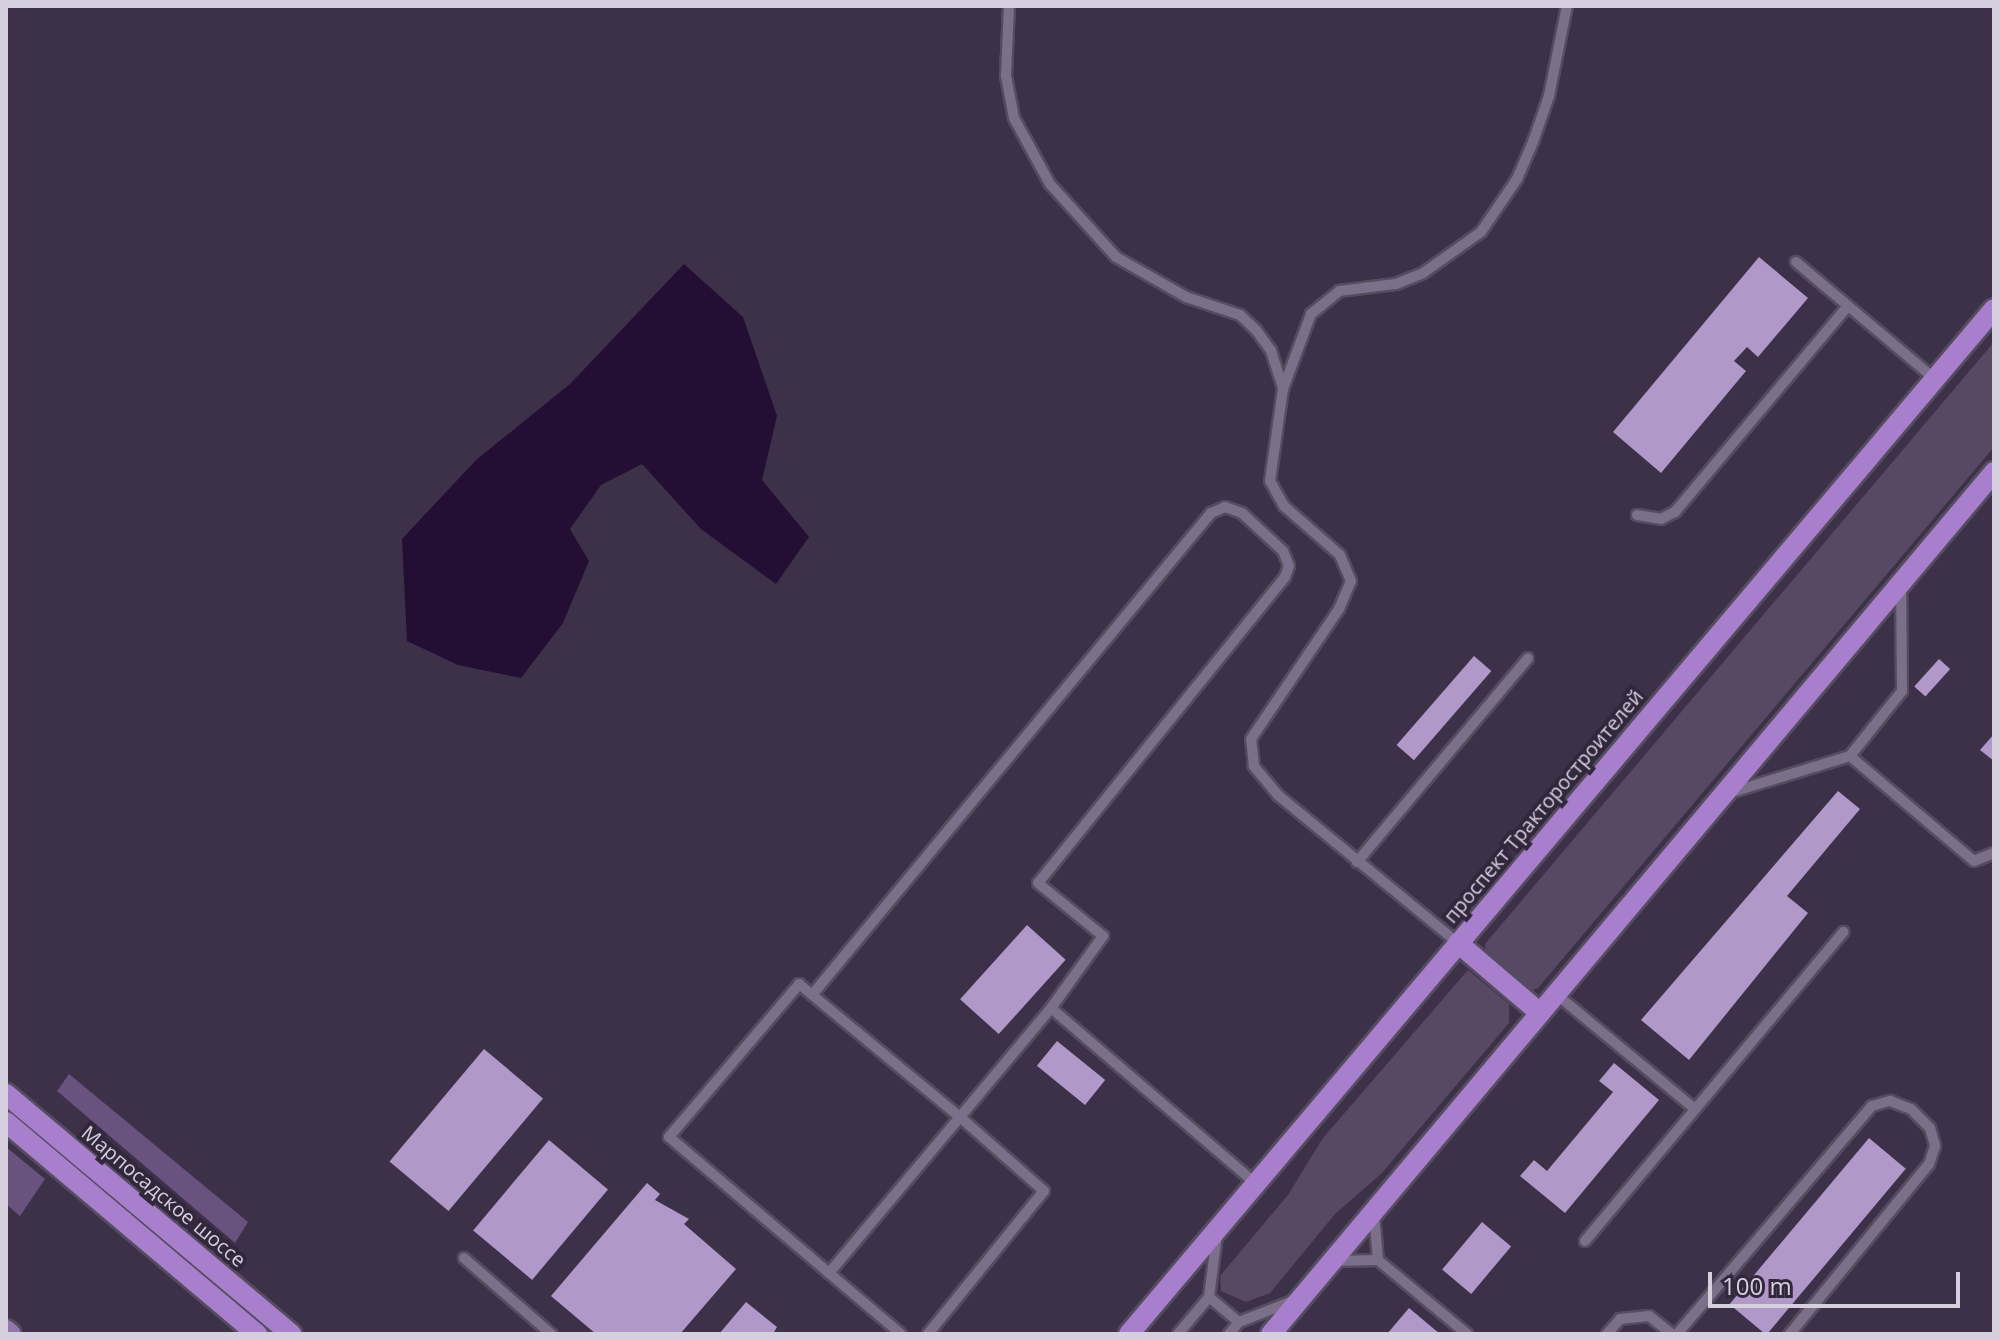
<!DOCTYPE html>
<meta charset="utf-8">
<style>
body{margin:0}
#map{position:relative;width:2000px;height:1340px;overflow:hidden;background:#3d3149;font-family:"Open Sans",sans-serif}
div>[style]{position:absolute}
.green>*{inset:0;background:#574964}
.forest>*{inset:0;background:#68527e}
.water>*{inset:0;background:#230e34}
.building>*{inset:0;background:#b098c8;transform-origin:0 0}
.roads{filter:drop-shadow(2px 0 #564c5f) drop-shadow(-2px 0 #564c5f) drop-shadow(0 2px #564c5f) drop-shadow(0 -2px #564c5f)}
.lane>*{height:10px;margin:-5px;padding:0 5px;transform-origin:5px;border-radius:5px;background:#7c6f89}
.secondary>*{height:20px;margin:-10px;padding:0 10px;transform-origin:10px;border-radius:10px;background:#9277ab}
.primary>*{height:20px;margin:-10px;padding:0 10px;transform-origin:10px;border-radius:10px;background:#a87fcc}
span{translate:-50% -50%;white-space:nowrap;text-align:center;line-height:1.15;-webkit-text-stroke:8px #33273e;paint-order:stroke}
.street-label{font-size:20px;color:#d6cfde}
.frame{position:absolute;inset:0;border:8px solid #d6cfde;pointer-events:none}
.scale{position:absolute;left:1708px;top:1272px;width:252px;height:36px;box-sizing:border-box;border:4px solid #d6cfde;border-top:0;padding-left:10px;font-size:24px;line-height:28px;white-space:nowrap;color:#d6cfde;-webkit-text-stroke:6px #33273e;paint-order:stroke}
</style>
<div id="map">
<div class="green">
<div style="clip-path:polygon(1994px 342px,1994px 447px,1538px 988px,1526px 992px,1486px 956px,1485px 944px)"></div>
<div style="clip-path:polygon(1468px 970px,1509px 1004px,1509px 1023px,1381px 1174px,1335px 1214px,1270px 1293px,1246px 1302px,1221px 1291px,1220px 1276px,1288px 1195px,1323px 1138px)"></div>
</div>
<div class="forest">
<div style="clip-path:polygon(69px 1074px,248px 1222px,235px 1243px,57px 1091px)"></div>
<div style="clip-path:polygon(6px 1147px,45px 1179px,20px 1216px,6px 1204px)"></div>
</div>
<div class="water">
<div style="clip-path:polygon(684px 264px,743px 317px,777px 416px,762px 480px,809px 537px,776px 584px,701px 529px,642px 464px,601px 485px,570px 529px,589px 561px,563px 623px,521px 678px,458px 665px,407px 641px,402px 539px,476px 460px,570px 384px)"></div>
</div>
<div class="building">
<div style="clip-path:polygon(1759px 257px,1808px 298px,1758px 357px,1747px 347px,1734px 361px,1746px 371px,1661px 473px,1613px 432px)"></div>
<div style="left:1474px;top:656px;width:23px;height:118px;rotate:41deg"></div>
<div style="left:1939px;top:659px;width:15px;height:37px;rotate:42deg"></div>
<div style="clip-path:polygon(1994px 734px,1994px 761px,1980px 750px)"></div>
<div style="clip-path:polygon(1838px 791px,1860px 809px,1787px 896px,1808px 913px,1689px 1060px,1641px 1020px)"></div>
<div style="left:1027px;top:925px;width:52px;height:100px;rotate:42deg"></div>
<div style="left:1057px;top:1041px;width:62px;height:32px;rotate:39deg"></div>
<div style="left:484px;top:1049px;width:77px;height:147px;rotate:40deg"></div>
<div style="clip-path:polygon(1614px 1063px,1659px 1100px,1565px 1213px,1520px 1176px,1534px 1160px,1547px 1171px,1613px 1092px,1599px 1081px)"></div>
<div style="left:1869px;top:1138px;width:48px;height:217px;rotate:40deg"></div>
<div style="left:549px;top:1140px;width:77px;height:118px;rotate:40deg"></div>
<div style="clip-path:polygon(647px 1183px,660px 1194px,655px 1200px,689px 1219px,684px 1224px,736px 1269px,680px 1334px,596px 1334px,551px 1296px)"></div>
<div style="left:1482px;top:1222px;width:38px;height:62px;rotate:40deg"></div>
<div style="clip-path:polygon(746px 1302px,777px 1327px,773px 1334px,719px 1334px)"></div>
<div style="clip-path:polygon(1409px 1308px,1440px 1334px,1387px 1334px)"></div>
</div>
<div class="roads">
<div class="lane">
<div style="left:1009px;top:6px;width:70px;rotate:92.5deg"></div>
<div style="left:1006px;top:76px;width:43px;rotate:79.2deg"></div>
<div style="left:1014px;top:118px;width:75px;rotate:61.4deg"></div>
<div style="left:1050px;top:184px;width:98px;rotate:47.9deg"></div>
<div style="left:1116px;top:257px;width:81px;rotate:29.7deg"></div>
<div style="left:1186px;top:297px;width:57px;rotate:18.4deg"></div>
<div style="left:1240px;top:315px;width:22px;rotate:43deg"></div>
<div style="left:1256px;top:330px;width:26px;rotate:54deg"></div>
<div style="left:1271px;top:351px;width:40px;rotate:72deg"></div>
<div style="left:1796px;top:262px;width:182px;rotate:40.1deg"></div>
<div style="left:1637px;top:515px;width:24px;rotate:9deg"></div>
<div style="left:1661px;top:519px;width:16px;rotate:-27deg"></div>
<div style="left:1675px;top:512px;width:269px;rotate:-50deg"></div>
<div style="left:1850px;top:756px;width:162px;rotate:40.3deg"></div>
<div style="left:1974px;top:861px;width:22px;rotate:-22deg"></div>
<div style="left:1729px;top:793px;width:127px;rotate:-17deg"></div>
<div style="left:1850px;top:756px;width:83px;rotate:-51.3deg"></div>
<div style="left:1902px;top:691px;width:106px;rotate:-90.5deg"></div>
<div style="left:1357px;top:862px;width:266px;rotate:-50deg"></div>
<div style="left:1458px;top:943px;width:233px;rotate:-140.6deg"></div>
<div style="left:1278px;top:795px;width:38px;rotate:-130deg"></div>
<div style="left:1254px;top:766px;width:27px;rotate:-96deg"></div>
<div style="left:1251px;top:739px;width:157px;rotate:-55.9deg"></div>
<div style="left:1339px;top:609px;width:30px;rotate:-67deg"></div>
<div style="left:1351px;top:581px;width:28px;rotate:-113deg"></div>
<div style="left:1340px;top:555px;width:74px;rotate:-138.8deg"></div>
<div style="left:1284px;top:506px;width:29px;rotate:-119deg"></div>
<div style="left:1270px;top:481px;width:93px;rotate:-82deg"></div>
<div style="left:1283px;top:389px;width:80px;rotate:-69.5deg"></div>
<div style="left:1311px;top:314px;width:36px;rotate:-39deg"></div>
<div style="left:1339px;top:291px;width:57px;rotate:-7deg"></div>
<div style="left:1396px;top:284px;width:29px;rotate:-22deg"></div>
<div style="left:1423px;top:273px;width:71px;rotate:-35.3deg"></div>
<div style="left:1481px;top:232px;width:64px;rotate:-55.8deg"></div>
<div style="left:1517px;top:179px;width:40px;rotate:-66.6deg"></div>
<div style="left:1533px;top:142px;width:49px;rotate:-70.8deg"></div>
<div style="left:1549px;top:96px;width:92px;rotate:-78.7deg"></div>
<div style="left:799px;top:984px;width:209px;rotate:39.6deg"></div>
<div style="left:960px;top:1117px;width:204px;rotate:130deg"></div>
<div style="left:829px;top:1273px;width:210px;rotate:-139.6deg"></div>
<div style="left:669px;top:1137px;width:201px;rotate:-49.6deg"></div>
<div style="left:1556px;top:994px;width:180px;rotate:39.6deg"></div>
<div style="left:812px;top:995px;width:626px;rotate:-50.38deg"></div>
<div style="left:1211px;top:513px;width:15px;rotate:-23deg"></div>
<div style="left:1225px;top:507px;width:18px;rotate:19deg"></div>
<div style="left:1242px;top:513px;width:56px;rotate:42.8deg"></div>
<div style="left:1283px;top:551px;width:16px;rotate:68deg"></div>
<div style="left:1289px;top:566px;width:12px;rotate:110deg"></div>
<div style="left:1285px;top:577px;width:393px;rotate:128.9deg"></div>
<div style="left:1038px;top:883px;width:84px;rotate:39.2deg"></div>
<div style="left:1103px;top:936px;width:89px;rotate:125.8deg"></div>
<div style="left:1374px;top:1214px;width:46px;rotate:85deg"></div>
<div style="left:1585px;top:1241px;width:403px;rotate:-50.1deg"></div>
<div style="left:464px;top:1258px;width:116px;rotate:41.1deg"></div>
<div style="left:1335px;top:1261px;width:43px;rotate:-1.3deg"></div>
<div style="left:1378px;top:1260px;width:116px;rotate:39.7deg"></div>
<div style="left:829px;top:1273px;width:94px;rotate:40.3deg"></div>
<div style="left:1209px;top:1297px;width:39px;rotate:40deg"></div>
<div style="left:928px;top:1334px;width:184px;rotate:-51deg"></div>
<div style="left:1044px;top:1191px;width:112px;rotate:-138.6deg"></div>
<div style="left:960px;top:1117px;width:142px;rotate:-50.1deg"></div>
<div style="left:1051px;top:1008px;width:270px;rotate:40.6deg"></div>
<div style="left:1178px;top:1334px;width:48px;rotate:-50deg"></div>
<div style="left:1209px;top:1297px;width:63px;rotate:-82.6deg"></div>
<div style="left:1229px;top:1334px;width:16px;rotate:-50deg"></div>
<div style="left:1239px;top:1322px;width:58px;rotate:-21.3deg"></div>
<div style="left:1607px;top:1334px;width:20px;rotate:-49deg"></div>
<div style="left:1620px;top:1319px;width:29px;rotate:-6deg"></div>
<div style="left:1649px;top:1316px;width:29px;rotate:38deg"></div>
<div style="left:1677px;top:1334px;width:300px;rotate:-49.5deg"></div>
<div style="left:1872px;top:1106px;width:19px;rotate:-16deg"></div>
<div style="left:1890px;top:1101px;width:22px;rotate:21deg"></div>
<div style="left:1911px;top:1109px;width:27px;rotate:45deg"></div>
<div style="left:1930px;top:1128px;width:19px;rotate:74deg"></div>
<div style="left:1935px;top:1146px;width:19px;rotate:108deg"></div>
<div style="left:1929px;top:1164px;width:220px;rotate:129.3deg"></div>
</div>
<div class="secondary">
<div style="left:6px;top:1330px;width:6px;rotate:39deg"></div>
</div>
<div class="primary">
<div style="left:1458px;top:943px;width:108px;rotate:40.5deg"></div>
<div style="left:6px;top:1094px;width:373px;rotate:40.1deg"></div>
<div style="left:6px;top:1122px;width:329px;rotate:40.2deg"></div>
<div style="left:1129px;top:1334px;width:1341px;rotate:-49.84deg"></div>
<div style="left:1271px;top:1334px;width:1125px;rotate:-50.01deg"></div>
</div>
</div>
<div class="street-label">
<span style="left:1543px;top:806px;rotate:-50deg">проспект Тракторостроителей</span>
<span style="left:164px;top:1196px;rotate:40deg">Марпосадское шоссе</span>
</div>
<div class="frame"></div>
<div class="scale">100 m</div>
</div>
